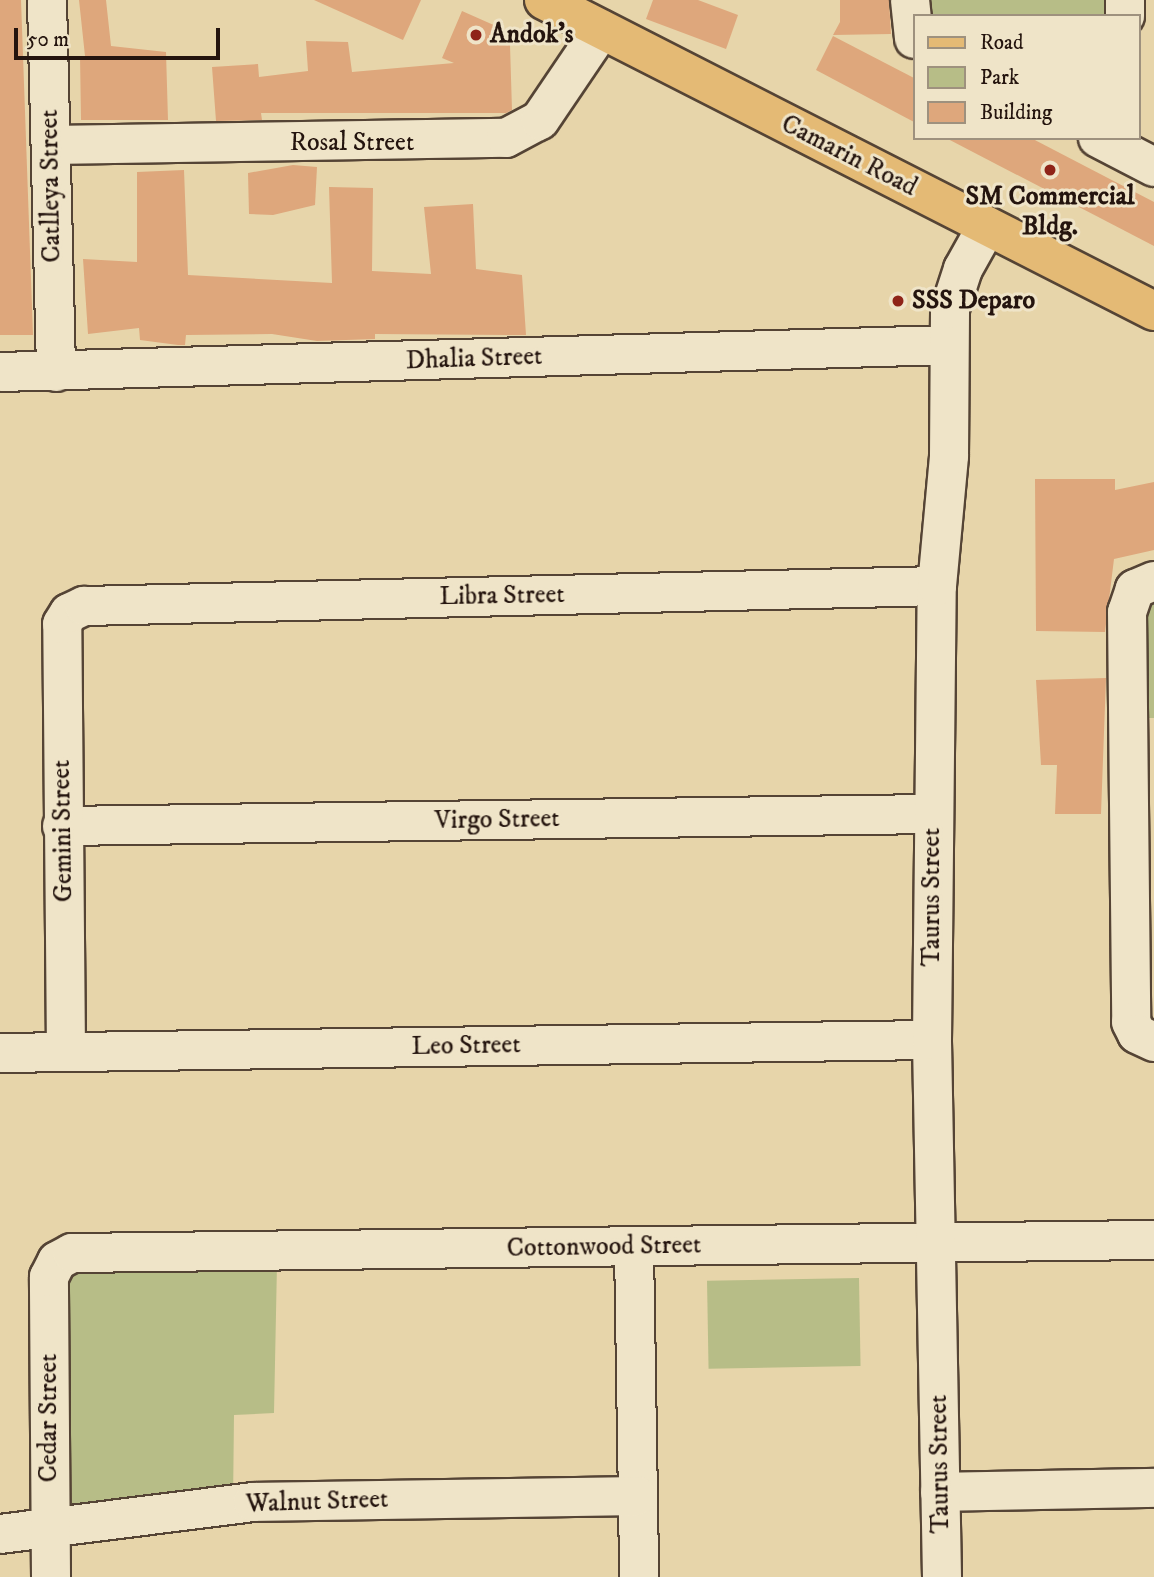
<!DOCTYPE html>
<style>
body{margin:0}
#map{position:relative;width:1154px;height:1577px;overflow:hidden;background:#e7d5aa;font-family:"IM FELL DW Pica",serif}
div>[style]{position:absolute}
.green>*{inset:0;background:#b7bd87;transform-origin:0 0}
.building>*{inset:0;background:#dea77c}
.roads{filter:drop-shadow(2px 0 #554435) drop-shadow(-2px 0 #554435) drop-shadow(0 2px #554435) drop-shadow(0 -2px #554435)}
.minor>*{height:38px;margin:-19px;padding:0 19px;transform-origin:19px;border-radius:19px;background:#efe4c8}
.major>*{height:38px;margin:-19px;padding:0 19px;transform-origin:19px;border-radius:19px;background:#e4ba75}
.dots>*{width:19px;height:19px;translate:-50% -50%;box-sizing:border-box;border:4px solid #efe4c8;border-radius:50%}
span{translate:-50% -50%;white-space:nowrap;text-align:center;line-height:1.15;-webkit-text-stroke:6px #efe4c8;paint-order:stroke}
.poi-label{font-size:26px;color:#24140e;font-weight:700}
.left{translate:0 -50%;text-align:left}
.street-label{font-size:26px;color:#24140e}
.legend{position:absolute;left:913px;top:14px;width:228px;height:126px;box-sizing:border-box;background:#efe4c8;border:2px solid #9e917e;margin:0;padding:9px 12px;list-style:none;font-size:21px;color:#24140e}
.legend li{display:flex;align-items:center;gap:14px;height:35px}
.legend b{width:35px;border:2px solid #9e917e}
.scale{position:absolute;left:14px;top:28px;width:206px;height:32px;box-sizing:border-box;border:4px solid #24140e;border-top:0;padding-left:9px;font-size:21px;line-height:24px;white-space:nowrap;color:#24140e;-webkit-text-stroke:5px #efe4c8;paint-order:stroke}
</style>
<div id="map">
<div class="green">
<div style="left:924px;top:0;width:188px;height:16px"></div>
<div style="left:1154px;top:595px;width:123px;height:20px;rotate:90deg"></div>
<div style="clip-path:polygon(277px 1264px,274px 1413px,234px 1415px,233px 1504px,59px 1522px,66px 1271px)"></div>
<div style="left:859px;top:1278px;width:88px;height:152px;rotate:89deg"></div>
</div>
<div class="building">
<div style="clip-path:polygon(0 0,21px 0,33px 335px,0 335px)"></div>
<div style="clip-path:polygon(79px 0,106px 0,111px 46px,166px 52px,168px 120px,81px 120px,80px 56px,85px 56px)"></div>
<div style="clip-path:polygon(314px 0,421px 0,403px 40px)"></div>
<div style="clip-path:polygon(653px 0,698px 0,738px 15px,726px 49px,646px 19px)"></div>
<div style="clip-path:polygon(840px 0,889px 0,891px 34px,833px 35px,840px 22px)"></div>
<div style="clip-path:polygon(462px 11px,514px 34px,510px 45px,512px 110px,506px 113px,261px 113px,262px 120px,216px 121px,212px 67px,258px 64px,259px 77px,308px 71px,306px 41px,348px 42px,352px 72px,454px 63px,442px 58px)"></div>
<div style="clip-path:polygon(833px 36px,914px 78px,914px 122px,816px 70px)"></div>
<div style="clip-path:polygon(946px 138px,1031px 138px,1154px 202px,1154px 246px)"></div>
<div style="clip-path:polygon(293px 165px,317px 167px,315px 205px,273px 215px,249px 214px,248px 173px)"></div>
<div style="clip-path:polygon(184px 170px,188px 275px,332px 283px,329px 187px,373px 188px,372px 271px,431px 274px,424px 207px,473px 204px,476px 269px,522px 275px,526px 335px,375px 334px,375px 339px,317px 341px,272px 334px,186px 335px,185px 345px,178px 345px,140px 340px,139px 328px,88px 334px,83px 259px,137px 262px,137px 172px)"></div>
<div style="clip-path:polygon(1035px 479px,1115px 479px,1115px 490px,1154px 482px,1154px 550px,1114px 559px,1105px 632px,1036px 631px)"></div>
<div style="clip-path:polygon(1106px 678px,1101px 814px,1055px 814px,1057px 765px,1041px 765px,1036px 680px)"></div>
</div>
<div class="roads">
<div class="minor">
<div style="left:47px;top:0;width:372px;rotate:88.6deg"></div>
<div style="left:910px;top:0;width:39px;rotate:84deg"></div>
<div style="left:1125px;top:0;width:16px;rotate:90deg"></div>
<div style="left:1098px;top:138px;width:63px;rotate:27.4deg"></div>
<div style="left:51px;top:145px;width:455px;rotate:-0.9deg"></div>
<div style="left:506px;top:138px;width:38px;rotate:-28deg"></div>
<div style="left:540px;top:120px;width:109px;rotate:-55.9deg"></div>
<div style="left:0;top:372px;width:948px;rotate:-1.63deg"></div>
<div style="left:1154px;top:581px;width:21px;rotate:157deg"></div>
<div style="left:1135px;top:589px;width:24px;rotate:109deg"></div>
<div style="left:1127px;top:612px;width:410px;rotate:89.4deg"></div>
<div style="left:1131px;top:1022px;width:13px;rotate:63deg"></div>
<div style="left:1137px;top:1034px;width:19px;rotate:25deg"></div>
<div style="left:62px;top:826px;width:870px;rotate:-0.79deg"></div>
<div style="left:66px;top:1051px;width:427px;rotate:-90.5deg"></div>
<div style="left:62px;top:624px;width:13px;rotate:-58deg"></div>
<div style="left:69px;top:613px;width:17px;rotate:-25deg"></div>
<div style="left:84px;top:606px;width:853px;rotate:-1.34deg"></div>
<div style="left:0;top:1053px;width:932px;rotate:-0.8deg"></div>
<div style="left:634px;top:1247px;width:330px;rotate:89.1deg"></div>
<div style="left:940px;top:1492px;width:214px;rotate:-1.1deg"></div>
<div style="left:0;top:1534px;width:255px;rotate:-7.2deg"></div>
<div style="left:253px;top:1502px;width:384px;rotate:-0.9deg"></div>
<div style="left:51px;top:1577px;width:300px;rotate:-90.4deg"></div>
<div style="left:49px;top:1277px;width:18px;rotate:-63deg"></div>
<div style="left:57px;top:1261px;width:17px;rotate:-28deg"></div>
<div style="left:72px;top:1253px;width:1082px;rotate:-0.69deg"></div>
<div style="left:942px;top:1577px;width:537px;rotate:-91.07deg"></div>
<div style="left:932px;top:1040px;width:454px;rotate:-89.4deg"></div>
<div style="left:937px;top:586px;width:131px;rotate:-84.7deg"></div>
<div style="left:949px;top:456px;width:147px;rotate:-89.6deg"></div>
<div style="left:950px;top:309px;width:42px;rotate:-72deg"></div>
<div style="left:963px;top:269px;width:49px;rotate:-60.8deg"></div>
</div>
<div class="major">
<div style="left:544px;top:0;width:685px;rotate:27.01deg"></div>
</div>
</div>
<div class="dots">
<div style="left:476px;top:35px;background:#8f2418"></div>
<div style="left:1050px;top:170px;background:#8f2418"></div>
<div style="left:898px;top:301px;background:#8f2418"></div>
</div>
<div class="poi-label">
<span class="left" style="left:490px;top:35px">Andok's</span>
<span style="left:1050px;top:212px">SM Commercial<br>Bldg.</span>
<span class="left" style="left:912px;top:301px">SSS Deparo</span>
</div>
<div class="street-label">
<span style="left:352px;top:143px">Rosal Street</span>
<span style="left:849px;top:156px;rotate:27deg">Camarin Road</span>
<span style="left:51px;top:186px;rotate:-91deg">Catlleya Street</span>
<span style="left:474px;top:359px;rotate:-2deg">Dhalia Street</span>
<span style="left:502px;top:596px;rotate:-1deg">Libra Street</span>
<span style="left:497px;top:820px;rotate:-1deg">Virgo Street</span>
<span style="left:63px;top:831px;rotate:-91deg">Gemini Street</span>
<span style="left:932px;top:897px;rotate:-90deg">Taurus Street</span>
<span style="left:466px;top:1046px;rotate:-1deg">Leo Street</span>
<span style="left:604px;top:1247px;rotate:-1deg">Cottonwood Street</span>
<span style="left:49px;top:1418px;rotate:-90deg">Cedar Street</span>
<span style="left:940px;top:1464px;rotate:-91deg">Taurus Street</span>
<span style="left:317px;top:1502px;rotate:-2deg">Walnut Street</span>
</div>
<ul class="legend">
<li><b style="height:9px;background:#e4ba75"></b>Road</li>
<li><b style="height:19px;background:#b7bd87"></b>Park</li>
<li><b style="height:19px;background:#dea77c"></b>Building</li>
</ul>
<div class="scale">50 m</div>
</div>
